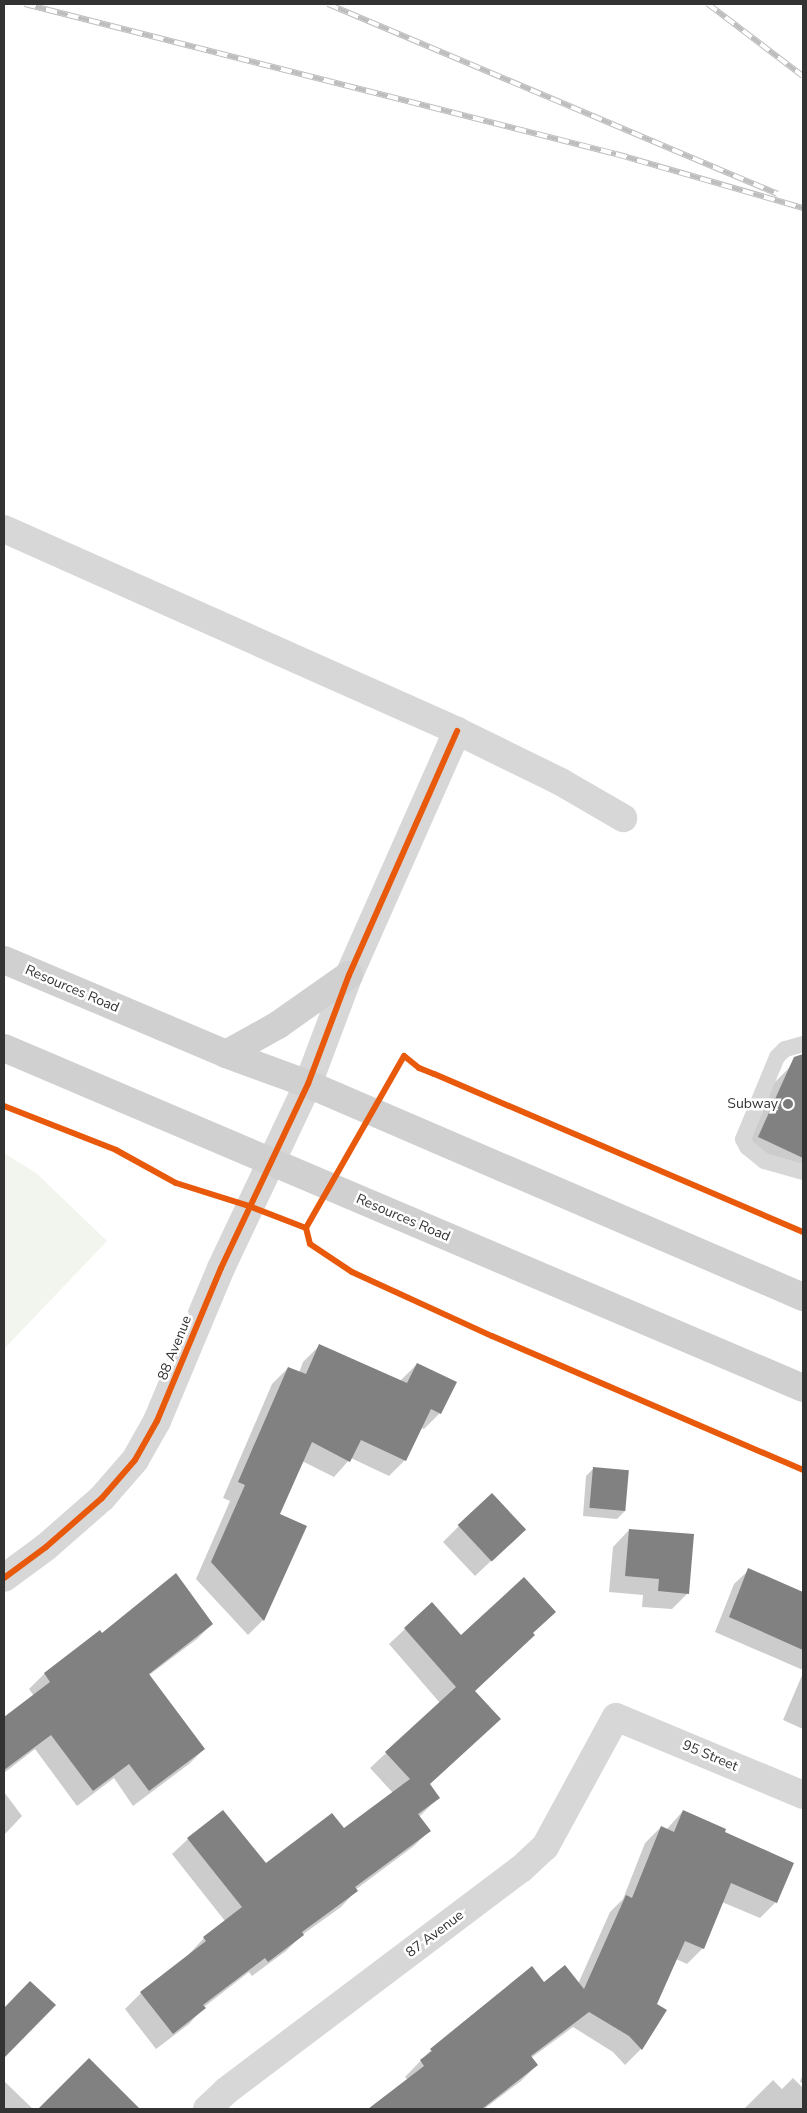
<!DOCTYPE html>
<style>
body{margin:0}
#map{position:relative;width:807px;height:2113px;overflow:hidden;background:#fff;font-family:"Nunito Sans",sans-serif}
div>[style]{position:absolute}
.green>*{inset:0;background:#f1f5ed}
.shadow>*{inset:0;background:#0003}
.building>*{inset:0;background:#818181;transform-origin:0 0}
.service>*{height:16px;margin:-8px;padding:0 8px;transform-origin:8px;border-radius:8px;background:#d7d7d7}
.minor>*{height:28px;margin:-14px;padding:0 14px;transform-origin:14px;border-radius:14px;background:#d7d7d7}
.tertiary>*{height:28px;margin:-14px;padding:0 14px;transform-origin:14px;border-radius:14px;background:#d7d7d7}
.secondary>*{height:28px;margin:-14px;padding:0 14px;transform-origin:14px;border-radius:14px;background:#d0d0d0}
.rail>*{height:5.5px;margin-top:-2.75px;transform-origin:0;background:repeating-linear-gradient(90deg,#fff 0 11px,#bebebe 0 22px);box-sizing:border-box;border-block:1px solid #bebebe}
.cycleway>*{height:6px;margin:-3px;padding:0 3px;transform-origin:3px;border-radius:3px;background:#e8590c}
.dots>*{width:14px;height:14px;translate:-50% -50%;box-sizing:border-box;border:2px solid #fff;border-radius:50%}
span{translate:-50% -50%;white-space:nowrap;text-align:center;line-height:1.15;-webkit-text-stroke:5px #fff;paint-order:stroke}
.street-label{font-size:14px;color:#333}
.poi-label{font-size:14px;color:#333}
.right{translate:-100% -50%;text-align:right}
.frame{position:absolute;inset:0;border:5px solid #333;pointer-events:none}
</style>
<div id="map">
<div class="green">
<div style="clip-path:polygon(4px 1153px,36px 1173px,107px 1241px,4px 1349px)"></div>
</div>
<div class="shadow">
<div style="clip-path:polygon(791px 1066px,803px 1072px,803px 1174px,798px 1179px,743px 1153px,774px 1083px)"></div>
<div style="clip-path:polygon(319px 1346px,400px 1381px,417px 1364px,440px 1413px,424px 1429px,421px 1428px,405px 1460px,389px 1476px,351px 1458px,334px 1477px,302px 1461px,278px 1514px,263px 1620px,248px 1635px,196px 1579px,230px 1501px,223px 1498px,272px 1384px,288px 1368px,299px 1373px,303px 1362px)"></div>
<div style="clip-path:polygon(594px 1468px,625px 1511px,617px 1519px,583px 1516px,586px 1476px)"></div>
<div style="clip-path:polygon(459px 1526px,508px 1545px,475px 1576px,443px 1542px)"></div>
<div style="clip-path:polygon(629px 1530px,688px 1593px,672px 1609px,642px 1607px,643px 1595px,609px 1592px,613px 1547px)"></div>
<div style="clip-path:polygon(749px 1570px,803px 1593px,803px 1670px,715px 1632px,734px 1584px)"></div>
<div style="clip-path:polygon(212px 1624px,197px 1639px,148px 1676px,204px 1749px,189px 1764px,133px 1806px,114px 1778px,77px 1806px,35px 1749px,4px 1773px,4px 1719px,34px 1696px,29px 1689px,44px 1674px,99px 1631px,102px 1635px)"></div>
<div style="clip-path:polygon(405px 1629px,474px 1691px,428px 1785px,438px 1798px,419px 1817px,429px 1831px,414px 1846px,355px 1890px,356px 1891px,341px 1907px,302px 1935px,286px 1951px,252px 1976px,249px 1972px,204px 2007px,189px 2024px,156px 2049px,125px 2009px,141px 1993px,190px 1956px,189px 1954px,204px 1938px,225px 1921px,172px 1854px,188px 1839px,266px 1865px,344px 1830px,393px 1793px,370px 1768px,440px 1703px,389px 1644px)"></div>
<div style="clip-path:polygon(803px 1673px,803px 1729px,783px 1720px)"></div>
<div style="clip-path:polygon(4px 1792px,22px 1816px,4px 1835px)"></div>
<div style="clip-path:polygon(683px 1811px,723px 1833px,776px 1902px,760px 1918px,722px 1902px,703px 1948px,687px 1964px,676px 1959px,656px 2004px,665px 2010px,641px 2049px,625px 2065px,613px 2052px,573px 2027px,531px 2058px,537px 2065px,521px 2081px,484px 2109px,370px 2109px,408px 2080px,405px 2077px,431px 2050px,544px 1984px,578px 1984px,610px 1912px,623px 1899px,645px 1843px,661px 1827px,666px 1830px)"></div>
<div style="clip-path:polygon(89px 2059px,125px 2096px,112px 2109px,39px 2109px)"></div>
<div style="clip-path:polygon(803px 2074px,803px 2083px,800px 2082px)"></div>
<div style="clip-path:polygon(793px 2078px,803px 2088px,803px 2109px,744px 2109px,773px 2080px,782px 2089px)"></div>
<div style="clip-path:polygon(4px 2081px,33px 2109px,4px 2109px)"></div>
</div>
<div class="building">
<div style="clip-path:polygon(803px 1054px,803px 1158px,758px 1137px,794px 1057px)"></div>
<div style="clip-path:polygon(319px 1344px,407px 1383px,417px 1363px,457px 1382px,441px 1414px,431px 1409px,406px 1461px,361px 1440px,350px 1462px,312px 1442px,280px 1514px,307px 1526px,264px 1621px,211px 1562px,245px 1485px,238px 1482px,288px 1367px,306px 1374px)"></div>
<div style="left:593px;top:1467px;width:36px;height:41px;rotate:5deg"></div>
<div style="left:492px;top:1493px;width:50px;height:47px;rotate:47deg"></div>
<div style="clip-path:polygon(629px 1529px,694px 1534px,689px 1594px,658px 1591px,659px 1579px,625px 1576px)"></div>
<div style="clip-path:polygon(748px 1568px,803px 1592px,803px 1650px,729px 1617px)"></div>
<div style="clip-path:polygon(176px 1573px,213px 1624px,149px 1674px,205px 1749px,149px 1791px,129px 1764px,93px 1791px,51px 1735px,4px 1770px,4px 1717px,50px 1682px,44px 1673px,100px 1630px,102px 1633px)"></div>
<div style="clip-path:polygon(524px 1577px,556px 1612px,533px 1633px,535px 1635px,475px 1691px,501px 1719px,430px 1784px,440px 1798px,418px 1814px,431px 1831px,355px 1887px,358px 1891px,302px 1932px,304px 1935px,268px 1962px,265px 1958px,203px 2005px,206px 2008px,173px 2034px,140px 1992px,206px 1941px,203px 1937px,242px 1907px,187px 1838px,223px 1810px,266px 1863px,332px 1813px,344px 1828px,410px 1779px,385px 1752px,456px 1687px,404px 1628px,432px 1602px,461px 1635px)"></div>
<div style="clip-path:polygon(683px 1810px,726px 1829px,725px 1832px,794px 1863px,777px 1903px,731px 1883px,704px 1949px,685px 1941px,657px 2004px,667px 2010px,642px 2050px,629px 2036px,589px 2012px,531px 2056px,538px 2065px,482px 2109px,368px 2109px,424px 2066px,420px 2060px,432px 2051px,430px 2049px,532px 1966px,544px 1982px,565px 1965px,584px 1989px,626px 1895px,632px 1898px,661px 1826px,674px 1832px)"></div>
<div style="clip-path:polygon(30px 1981px,56px 2005px,4px 2058px,4px 2008px)"></div>
<div style="clip-path:polygon(89px 2058px,140px 2109px,38px 2109px)"></div>
</div>
<div class="service">
<div style="left:803px;top:1044px;width:19px;rotate:164deg"></div>
<div style="left:785px;top:1049px;width:11px;rotate:135deg"></div>
<div style="left:777px;top:1057px;width:89px;rotate:112.5deg"></div>
<div style="left:743px;top:1139px;width:9px;rotate:63deg"></div>
<div style="left:747px;top:1147px;width:22px;rotate:39deg"></div>
<div style="left:764px;top:1161px;width:41px;rotate:15.8deg"></div>
</div>
<div class="minor">
<div style="left:4px;top:529px;width:496px;rotate:24deg"></div>
<div style="left:457px;top:731px;width:116px;rotate:26.1deg"></div>
<div style="left:561px;top:782px;width:72px;rotate:30.1deg"></div>
<div style="left:308px;top:1084px;width:116px;rotate:-69.4deg"></div>
<div style="left:349px;top:975px;width:267px;rotate:-66.1deg"></div>
<div style="left:207px;top:2109px;width:26px;rotate:-43deg"></div>
<div style="left:226px;top:2091px;width:369px;rotate:-37deg"></div>
<div style="left:521px;top:1869px;width:33px;rotate:-43deg"></div>
<div style="left:545px;top:1847px;width:148px;rotate:-61.4deg"></div>
<div style="left:616px;top:1717px;width:203px;rotate:22.6deg"></div>
</div>
<div class="tertiary">
<div style="left:4px;top:1578px;width:52px;rotate:-36.4deg"></div>
<div style="left:46px;top:1547px;width:74px;rotate:-41.2deg"></div>
<div style="left:102px;top:1498px;width:50px;rotate:-49deg"></div>
<div style="left:135px;top:1460px;width:45px;rotate:-60.6deg"></div>
<div style="left:157px;top:1421px;width:166px;rotate:-67.3deg"></div>
<div style="left:221px;top:1268px;width:204px;rotate:-64.7deg"></div>
</div>
<div class="secondary">
<div style="left:4px;top:960px;width:241px;rotate:22.9deg"></div>
<div style="left:226px;top:1054px;width:87px;rotate:20.1deg"></div>
<div style="left:308px;top:1084px;width:539px;rotate:23.28deg"></div>
<div style="left:4px;top:1048px;width:868px;rotate:23.05deg"></div>
<div style="left:226px;top:1054px;width:60px;rotate:-29.1deg"></div>
<div style="left:278px;top:1025px;width:87px;rotate:-35.2deg"></div>
</div>
<div class="rail">
<div style="left:25px;top:4px;width:610px;rotate:14.24deg"></div>
<div style="left:616px;top:154px;width:195px;rotate:16.1deg"></div>
<div style="left:328px;top:4px;width:488px;rotate:22.9deg"></div>
<div style="left:708px;top:4px;width:119px;rotate:37.2deg"></div>
</div>
<div class="cycleway">
<div style="left:4px;top:1106px;width:120px;rotate:21.4deg"></div>
<div style="left:116px;top:1150px;width:68px;rotate:28.8deg"></div>
<div style="left:176px;top:1183px;width:77px;rotate:17.5deg"></div>
<div style="left:249px;top:1206px;width:61px;rotate:21.1deg"></div>
<div style="left:803px;top:1232px;width:401px;rotate:-156.8deg"></div>
<div style="left:434px;top:1074px;width:16px;rotate:-158deg"></div>
<div style="left:419px;top:1068px;width:19px;rotate:-141deg"></div>
<div style="left:404px;top:1056px;width:198px;rotate:119.7deg"></div>
<div style="left:306px;top:1228px;width:16px;rotate:76deg"></div>
<div style="left:310px;top:1244px;width:50px;rotate:33.7deg"></div>
<div style="left:352px;top:1272px;width:154px;rotate:24.6deg"></div>
<div style="left:492px;top:1336px;width:339px;rotate:23.3deg"></div>
<div style="left:4px;top:1578px;width:52px;rotate:-36.4deg"></div>
<div style="left:46px;top:1547px;width:74px;rotate:-41.2deg"></div>
<div style="left:102px;top:1498px;width:50px;rotate:-49deg"></div>
<div style="left:135px;top:1460px;width:45px;rotate:-60.6deg"></div>
<div style="left:157px;top:1421px;width:166px;rotate:-67.3deg"></div>
<div style="left:221px;top:1268px;width:204px;rotate:-64.7deg"></div>
<div style="left:308px;top:1084px;width:116px;rotate:-69.4deg"></div>
<div style="left:349px;top:975px;width:267px;rotate:-66.1deg"></div>
</div>
<div class="dots">
<div style="left:788px;top:1104px;background:#7a7a7a"></div>
</div>
<div class="street-label">
<span style="left:72px;top:989px;rotate:23deg">Resources Road</span>
<span style="left:403px;top:1218px;rotate:23deg">Resources Road</span>
<span style="left:175px;top:1348px;rotate:-68deg">88 Avenue</span>
<span style="left:710px;top:1756px;rotate:23deg">95 Street</span>
<span style="left:435px;top:1934px;rotate:-37deg">87 Avenue</span>
</div>
<div class="poi-label">
<span class="right" style="left:778px;top:1104px">Subway</span>
</div>
<div class="frame"></div>
</div>
